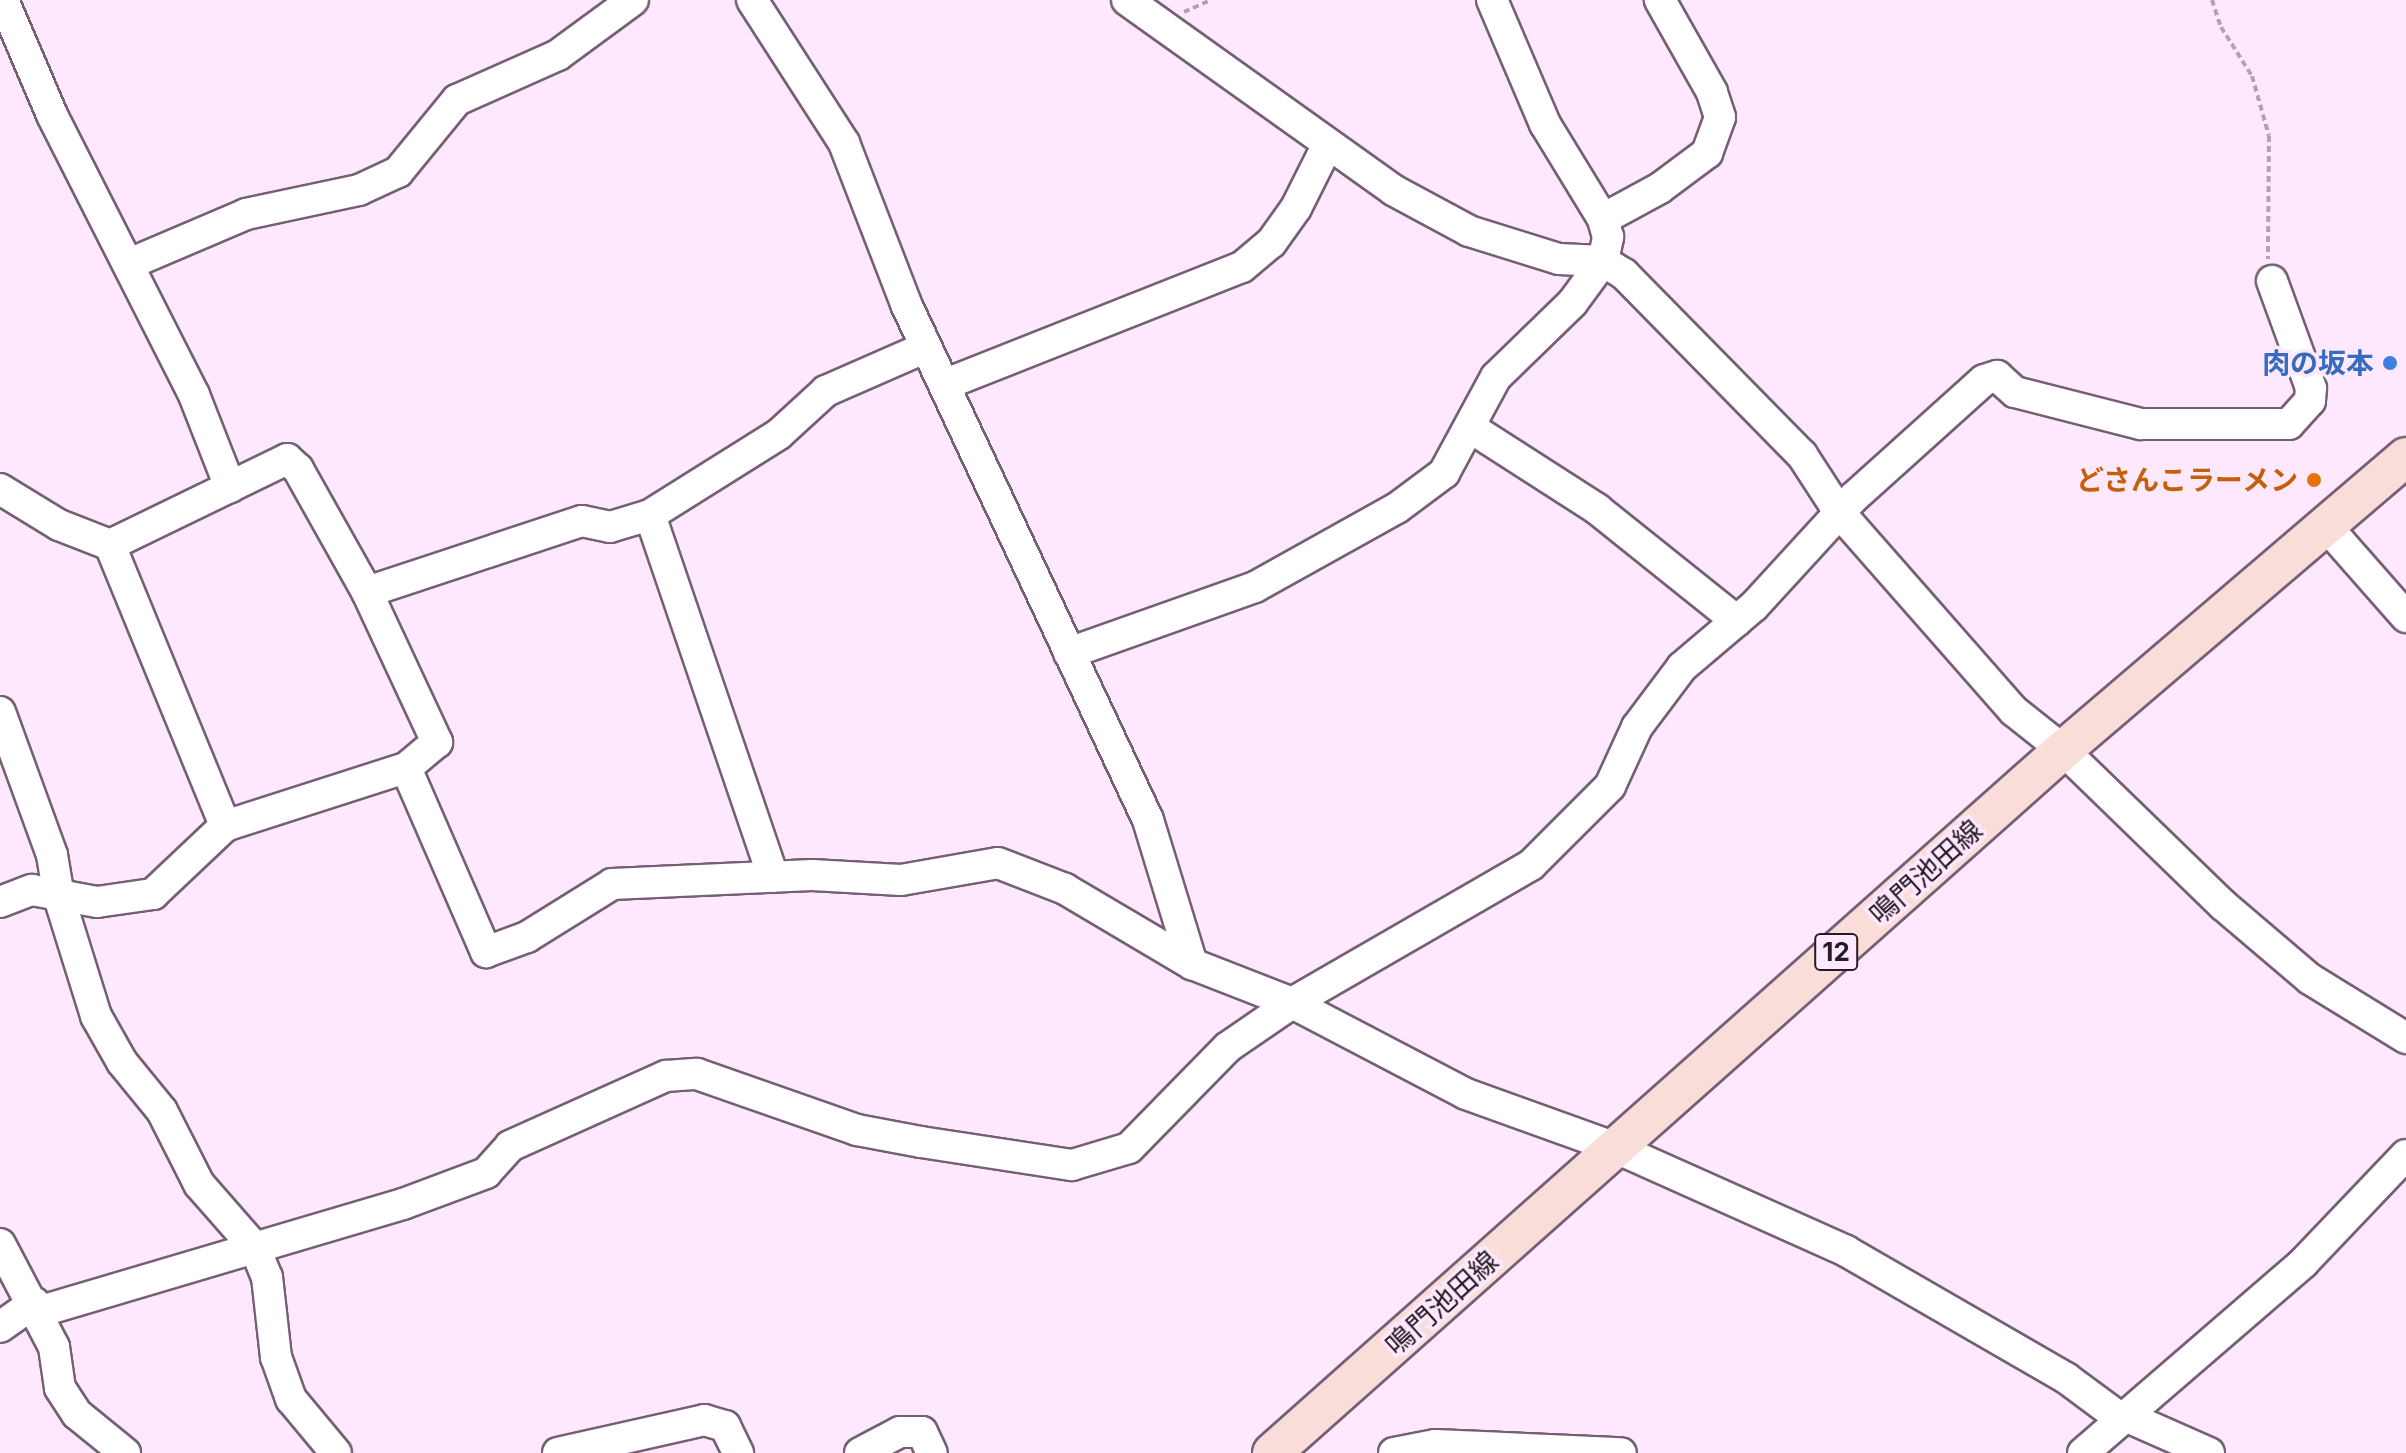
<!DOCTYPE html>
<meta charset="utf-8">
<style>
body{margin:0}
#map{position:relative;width:2406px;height:1453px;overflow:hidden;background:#fee8fd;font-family:Inter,"Noto Sans JP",sans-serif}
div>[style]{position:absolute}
.path>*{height:4px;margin-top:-2px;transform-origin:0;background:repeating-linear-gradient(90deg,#b3a2b3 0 6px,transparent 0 10px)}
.roads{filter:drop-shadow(2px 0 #765f76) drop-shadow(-2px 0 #765f76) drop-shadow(0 2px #765f76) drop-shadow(0 -2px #765f76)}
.minor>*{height:30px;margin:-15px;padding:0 15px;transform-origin:15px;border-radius:15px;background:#fff}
.major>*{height:38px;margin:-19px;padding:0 19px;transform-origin:19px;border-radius:19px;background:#f9ddd9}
.dots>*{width:22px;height:22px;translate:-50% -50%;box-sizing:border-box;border:4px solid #fee8fd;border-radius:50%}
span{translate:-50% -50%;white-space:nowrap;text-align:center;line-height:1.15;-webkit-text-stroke:7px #fee8fd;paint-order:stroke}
.shield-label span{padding:2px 6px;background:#fee8fd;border:2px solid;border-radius:6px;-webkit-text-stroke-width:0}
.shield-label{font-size:26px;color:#251c25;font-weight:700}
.shop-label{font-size:28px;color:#366cbe;font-weight:700}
.right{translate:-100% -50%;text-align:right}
.food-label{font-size:28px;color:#c56008;font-weight:700}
.street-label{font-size:28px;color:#251c25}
</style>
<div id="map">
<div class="path">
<div style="left:2212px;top:0;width:28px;rotate:72deg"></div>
<div style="left:2221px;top:27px;width:58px;rotate:57.7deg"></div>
<div style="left:2252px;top:76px;width:62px;rotate:74.2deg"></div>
<div style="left:2269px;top:136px;width:123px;rotate:90.5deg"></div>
<div style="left:1184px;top:12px;width:30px;rotate:-24deg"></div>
</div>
<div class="roads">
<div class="minor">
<div style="left:3px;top:0;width:125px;rotate:66.9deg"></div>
<div style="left:52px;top:115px;width:314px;rotate:63.1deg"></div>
<div style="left:194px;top:395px;width:99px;rotate:68.6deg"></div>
<div style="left:752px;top:0;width:170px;rotate:57.2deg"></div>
<div style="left:844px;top:143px;width:173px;rotate:68.9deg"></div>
<div style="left:906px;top:304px;width:570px;rotate:64.87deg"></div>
<div style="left:1148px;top:820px;width:151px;rotate:73deg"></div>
<div style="left:1127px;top:0;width:327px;rotate:35.5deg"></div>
<div style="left:1393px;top:190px;width:86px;rotate:28.3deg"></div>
<div style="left:1469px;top:231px;width:94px;rotate:17.3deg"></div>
<div style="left:1559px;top:259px;width:44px;rotate:2.6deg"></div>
<div style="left:1603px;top:261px;width:25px;rotate:32deg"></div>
<div style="left:1624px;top:274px;width:254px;rotate:45.5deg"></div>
<div style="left:1802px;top:455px;width:68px;rotate:57deg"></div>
<div style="left:1839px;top:512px;width:265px;rotate:48.7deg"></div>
<div style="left:2014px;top:711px;width:63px;rotate:38.5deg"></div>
<div style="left:2063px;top:750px;width:223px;rotate:44.1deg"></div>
<div style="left:2223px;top:905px;width:114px;rotate:40.4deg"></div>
<div style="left:2310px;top:979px;width:113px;rotate:31.6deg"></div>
<div style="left:1603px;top:219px;width:65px;rotate:-28.5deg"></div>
<div style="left:1660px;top:188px;width:59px;rotate:-36.7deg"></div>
<div style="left:1707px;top:153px;width:38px;rotate:-70deg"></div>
<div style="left:1720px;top:117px;width:26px;rotate:-108deg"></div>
<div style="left:1712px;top:92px;width:106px;rotate:-119.5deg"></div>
<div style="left:129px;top:264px;width:127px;rotate:-23.1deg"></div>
<div style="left:246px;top:214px;width:116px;rotate:-12deg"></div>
<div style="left:359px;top:190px;width:43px;rotate:-24.8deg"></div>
<div style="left:398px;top:172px;width:93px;rotate:-50.7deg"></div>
<div style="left:457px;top:100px;width:111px;rotate:-24deg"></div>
<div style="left:558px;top:55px;width:93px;rotate:-36.3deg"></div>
<div style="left:946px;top:384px;width:318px;rotate:-21.6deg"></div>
<div style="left:1242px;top:267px;width:38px;rotate:-40deg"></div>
<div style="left:1271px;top:243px;width:43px;rotate:-54.5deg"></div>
<div style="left:1296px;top:208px;width:69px;rotate:-63.4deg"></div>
<div style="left:1471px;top:428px;width:150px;rotate:32.7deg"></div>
<div style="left:1597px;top:509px;width:179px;rotate:38.7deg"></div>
<div style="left:0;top:489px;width:69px;rotate:31.4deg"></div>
<div style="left:59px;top:525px;width:55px;rotate:21.4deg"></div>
<div style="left:110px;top:545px;width:197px;rotate:-25.9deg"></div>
<div style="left:287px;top:459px;width:15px;rotate:42deg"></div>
<div style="left:298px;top:469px;width:141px;rotate:60.7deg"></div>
<div style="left:367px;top:592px;width:226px;rotate:-18.3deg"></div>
<div style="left:582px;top:521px;width:29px;rotate:12deg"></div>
<div style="left:610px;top:527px;width:42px;rotate:-16.7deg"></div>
<div style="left:650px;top:515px;width:152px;rotate:-32.1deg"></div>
<div style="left:779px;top:434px;width:64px;rotate:-42.5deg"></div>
<div style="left:826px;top:391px;width:109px;rotate:-23.7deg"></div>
<div style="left:650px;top:515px;width:382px;rotate:71.2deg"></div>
<div style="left:2327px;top:527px;width:120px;rotate:48.7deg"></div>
<div style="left:110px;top:545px;width:304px;rotate:67.7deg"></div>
<div style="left:367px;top:592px;width:166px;rotate:65deg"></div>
<div style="left:437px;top:742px;width:40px;rotate:140deg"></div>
<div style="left:406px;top:768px;width:201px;rotate:66.5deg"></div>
<div style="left:486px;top:952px;width:44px;rotate:-20.1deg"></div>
<div style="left:527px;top:937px;width:100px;rotate:-31.9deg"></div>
<div style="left:612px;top:884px;width:200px;rotate:-2.6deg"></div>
<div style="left:812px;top:875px;width:89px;rotate:3.2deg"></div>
<div style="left:901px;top:880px;width:98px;rotate:-9.9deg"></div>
<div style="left:998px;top:863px;width:72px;rotate:21.2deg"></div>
<div style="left:1065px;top:889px;width:147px;rotate:30.6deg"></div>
<div style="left:1192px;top:964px;width:107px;rotate:21.3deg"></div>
<div style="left:1292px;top:1003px;width:196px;rotate:27.6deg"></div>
<div style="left:1466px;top:1094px;width:159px;rotate:19.8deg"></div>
<div style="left:1616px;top:1148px;width:252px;rotate:24.1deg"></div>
<div style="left:1846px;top:1251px;width:254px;rotate:30deg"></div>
<div style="left:2066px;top:1378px;width:67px;rotate:36.5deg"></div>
<div style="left:1069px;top:653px;width:197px;rotate:-19.5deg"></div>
<div style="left:1255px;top:587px;width:162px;rotate:-29.1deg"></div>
<div style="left:1397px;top:508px;width:59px;rotate:-36.7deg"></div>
<div style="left:1444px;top:473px;width:109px;rotate:-61.6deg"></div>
<div style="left:1496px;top:377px;width:107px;rotate:-44.2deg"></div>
<div style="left:1573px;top:302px;width:51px;rotate:-53.8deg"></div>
<div style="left:1603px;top:261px;width:25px;rotate:-78deg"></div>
<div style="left:1608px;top:237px;width:19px;rotate:-106deg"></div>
<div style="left:1603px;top:219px;width:111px;rotate:-121.4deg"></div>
<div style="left:1545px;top:124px;width:135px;rotate:-113.1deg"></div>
<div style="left:0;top:712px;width:152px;rotate:70deg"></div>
<div style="left:52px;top:855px;width:43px;rotate:80.5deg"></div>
<div style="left:59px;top:897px;width:125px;rotate:72.7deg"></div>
<div style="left:96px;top:1016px;width:53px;rotate:60.5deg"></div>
<div style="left:122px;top:1062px;width:63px;rotate:50.8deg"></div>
<div style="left:162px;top:1111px;width:82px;rotate:63.1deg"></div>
<div style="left:199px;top:1184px;width:85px;rotate:48.8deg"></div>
<div style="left:255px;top:1248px;width:31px;rotate:68deg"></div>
<div style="left:267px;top:1277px;width:81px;rotate:83.6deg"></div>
<div style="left:276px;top:1357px;width:45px;rotate:70.3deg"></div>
<div style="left:291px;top:1399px;width:70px;rotate:50.2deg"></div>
<div style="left:0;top:902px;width:34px;rotate:-21deg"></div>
<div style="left:32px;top:890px;width:66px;rotate:10.5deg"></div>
<div style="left:97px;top:902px;width:57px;rotate:-8.1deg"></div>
<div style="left:153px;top:894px;width:99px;rotate:-43.4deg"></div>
<div style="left:225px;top:826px;width:190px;rotate:-17.8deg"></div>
<div style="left:0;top:1244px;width:116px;rotate:62.3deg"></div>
<div style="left:54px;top:1347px;width:41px;rotate:81.7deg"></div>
<div style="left:60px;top:1388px;width:31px;rotate:57deg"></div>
<div style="left:77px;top:1414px;width:62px;rotate:39.1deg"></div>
<div style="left:38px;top:1312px;width:381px;rotate:-16.5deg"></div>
<div style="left:403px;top:1204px;width:89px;rotate:-20.5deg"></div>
<div style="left:486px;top:1173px;width:36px;rotate:-48deg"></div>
<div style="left:510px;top:1146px;width:171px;rotate:-24.2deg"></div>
<div style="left:666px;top:1076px;width:31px;rotate:-4deg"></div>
<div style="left:697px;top:1074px;width:170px;rotate:19.3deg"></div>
<div style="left:857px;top:1130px;width:65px;rotate:10.6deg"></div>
<div style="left:921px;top:1142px;width:153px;rotate:8.7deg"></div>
<div style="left:1072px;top:1165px;width:59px;rotate:-16.6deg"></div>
<div style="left:1129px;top:1148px;width:141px;rotate:-45.6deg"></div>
<div style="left:1228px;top:1047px;width:78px;rotate:-34.5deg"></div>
<div style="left:1292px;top:1003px;width:276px;rotate:-30deg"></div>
<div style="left:1531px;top:865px;width:112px;rotate:-45deg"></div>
<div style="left:1610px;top:786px;width:65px;rotate:-65.4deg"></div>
<div style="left:1637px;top:727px;width:75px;rotate:-53.1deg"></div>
<div style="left:1682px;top:667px;width:94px;rotate:-40.3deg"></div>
<div style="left:1754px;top:606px;width:147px;rotate:-47.5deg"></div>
<div style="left:1853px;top:498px;width:176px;rotate:-42deg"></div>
<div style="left:1984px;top:380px;width:14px;rotate:-17deg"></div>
<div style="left:1997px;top:376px;width:24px;rotate:42deg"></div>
<div style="left:2015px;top:392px;width:130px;rotate:14.3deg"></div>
<div style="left:2141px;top:424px;width:148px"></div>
<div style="left:2289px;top:424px;width:31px;rotate:-48deg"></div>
<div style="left:2310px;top:401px;width:13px;rotate:-86deg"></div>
<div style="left:2311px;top:388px;width:114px;rotate:-110deg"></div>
<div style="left:0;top:1327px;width:42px;rotate:-35.2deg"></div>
<div style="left:2123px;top:1415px;width:94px;rotate:23.8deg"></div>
<div style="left:558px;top:1453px;width:150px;rotate:-12.7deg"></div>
<div style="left:704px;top:1420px;width:22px;rotate:16deg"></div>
<div style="left:725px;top:1426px;width:30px;rotate:64deg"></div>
<div style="left:860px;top:1453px;width:45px;rotate:-27.7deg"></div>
<div style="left:900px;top:1432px;width:22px"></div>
<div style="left:922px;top:1432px;width:23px;rotate:65deg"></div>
<div style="left:1394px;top:1453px;width:42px;rotate:-11deg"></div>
<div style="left:1435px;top:1445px;width:186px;rotate:2.5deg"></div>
<div style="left:2083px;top:1453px;width:291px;rotate:-40.8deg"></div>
<div style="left:2303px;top:1263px;width:149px;rotate:-46.4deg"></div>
</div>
<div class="major">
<div style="left:1272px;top:1453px;width:1058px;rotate:-41.63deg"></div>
<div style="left:2063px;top:750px;width:451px;rotate:-40.5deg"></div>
</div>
</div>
<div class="dots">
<div style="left:2390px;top:363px;background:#3f7fe0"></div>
<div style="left:2314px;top:480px;background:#e8710a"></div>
</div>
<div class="shield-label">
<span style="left:1836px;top:952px">12</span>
</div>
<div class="shop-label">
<span class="right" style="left:2374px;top:363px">肉の坂本</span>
</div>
<div class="food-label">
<span class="right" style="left:2298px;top:480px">どさんこラーメン</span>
</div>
<div class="street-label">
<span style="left:1926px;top:872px;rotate:-42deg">鳴門池田線</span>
<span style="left:1442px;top:1303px;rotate:-42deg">鳴門池田線</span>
</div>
</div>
